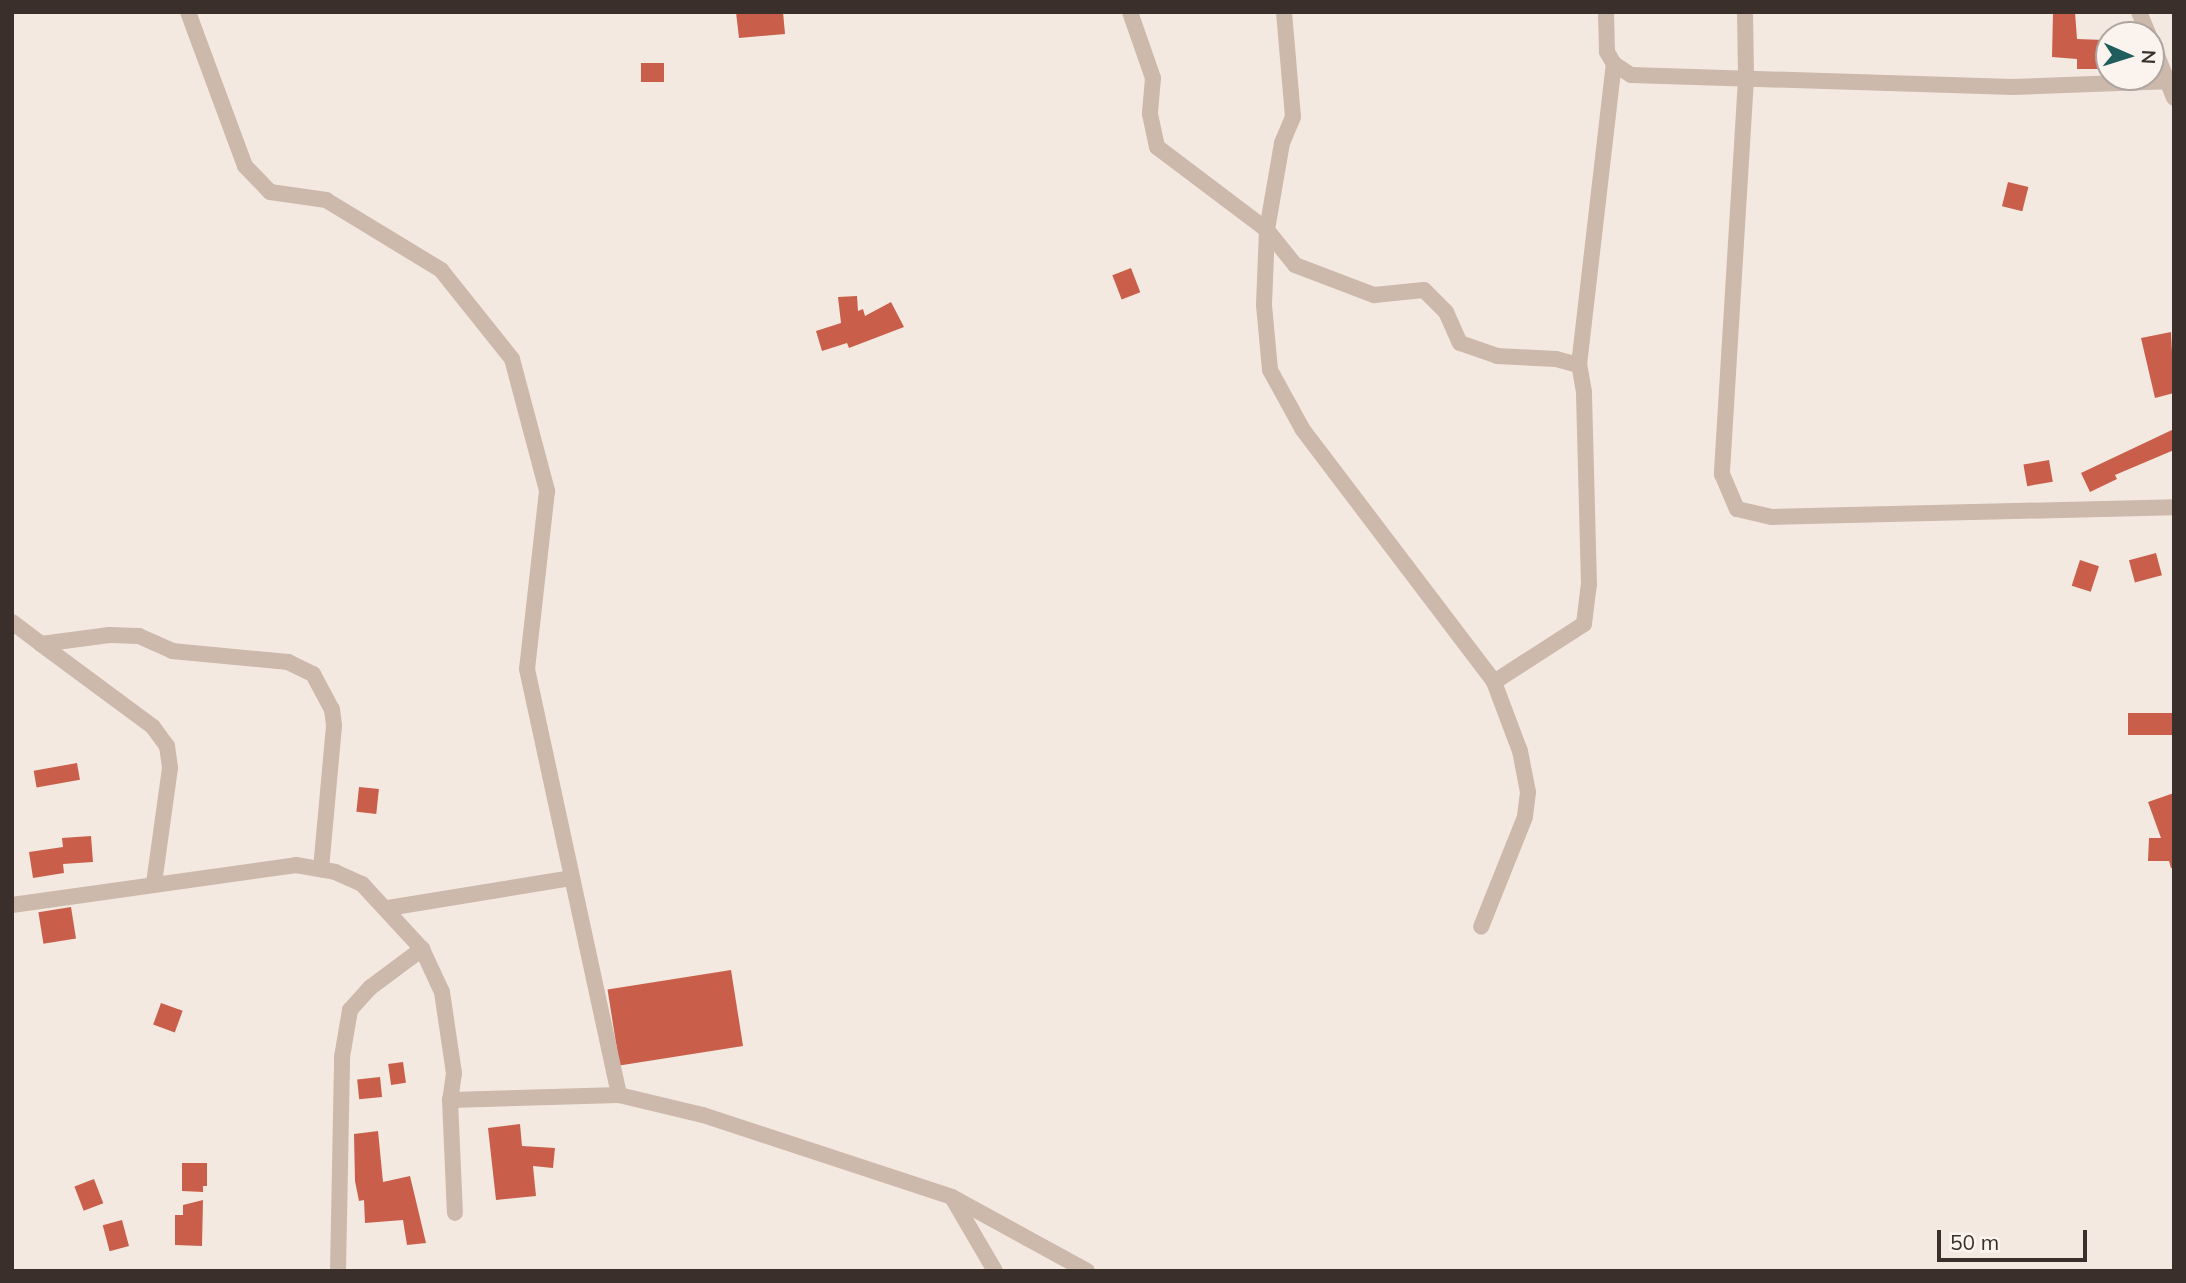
<!DOCTYPE html>
<style>
body{margin:0}
#map{position:relative;width:2186px;height:1283px;overflow:hidden;background:#f4e9e1;font-family:Mulish,sans-serif}
div>[style]{position:absolute}
.building>*{inset:0;background:#c95f4a;transform-origin:0 0}
.minor>*{height:16px;margin:-8px;padding:0 8px;transform-origin:8px;border-radius:8px;background:#cdb8ac}
span{translate:-50% -50%;white-space:nowrap;text-align:center;line-height:1.15;-webkit-text-stroke:6px #fbf4ee;paint-order:stroke}
.frame{position:absolute;inset:0;border:14px solid #3b2f2b;pointer-events:none}
.north{position:absolute;left:2095px;top:21px;width:70px;height:70px;box-sizing:border-box;background:#fbf4ee;border:2px solid #aea5a0;border-radius:50%;rotate:93deg;font-size:19px;font-weight:700;line-height:28px;text-align:center;color:#3b2f2b}
.north::after{content:'';display:block;margin:auto;width:24px;height:32px;background:#1f5e5d;clip-path:polygon(50% 0,100% 100%,50% 72%,0 100%)}
.scale{position:absolute;left:1937px;top:1230px;width:150px;height:32px;box-sizing:border-box;border:4px solid #3b2f2b;border-top:0;padding-left:9px;font-size:21px;line-height:24px;white-space:nowrap;color:#3b2f2b;-webkit-text-stroke:5px #fbf4ee;paint-order:stroke}
</style>
<div id="map">
<div class="building">
<div style="clip-path:polygon(736px 12px,783px 12px,785px 34px,739px 38px)"></div>
<div style="clip-path:polygon(2053px 12px,2075px 12px,2077px 39px,2104px 40px,2104px 69px,2077px 69px,2077px 59px,2052px 57px)"></div>
<div style="left:664px;top:63px;width:19px;height:23px;rotate:90deg"></div>
<div style="left:2008px;top:182px;width:21px;height:25px;rotate:14deg"></div>
<div style="left:1131px;top:268px;width:26px;height:20px;rotate:69deg"></div>
<div style="clip-path:polygon(857px 296px,858px 311px,863px 309px,865px 316px,891px 302px,904px 327px,849px 348px,847px 343px,822px 351px,816px 331px,841px 323px,838px 297px)"></div>
<div style="clip-path:polygon(2171px 332px,2174px 393px,2155px 398px,2141px 338px)"></div>
<div style="clip-path:polygon(2174px 429px,2174px 450px,2115px 475px,2117px 479px,2090px 492px,2081px 473px)"></div>
<div style="left:2049px;top:460px;width:22px;height:26px;rotate:80deg"></div>
<div style="left:2156px;top:553px;width:23px;height:28px;rotate:75deg"></div>
<div style="left:2080px;top:560px;width:20px;height:27px;rotate:18deg"></div>
<div style="left:2174px;top:713px;width:22px;height:46px;rotate:90deg"></div>
<div style="left:77px;top:763px;width:17px;height:44px;rotate:80deg"></div>
<div style="left:359px;top:787px;width:20px;height:25px;rotate:6deg"></div>
<div style="clip-path:polygon(2174px 793px,2174px 868px,2171px 868px,2169px 861px,2148px 861px,2149px 838px,2161px 838px,2148px 802px)"></div>
<div style="clip-path:polygon(91px 836px,93px 862px,63px 864px,64px 873px,33px 878px,29px 852px,63px 847px,62px 838px)"></div>
<div style="left:71px;top:907px;width:32px;height:33px;rotate:81deg"></div>
<div style="left:731px;top:970px;width:77px;height:125px;rotate:81deg"></div>
<div style="left:161px;top:1003px;width:23px;height:23px;rotate:20deg"></div>
<div style="left:403px;top:1062px;width:21px;height:15px;rotate:82deg"></div>
<div style="left:380px;top:1077px;width:20px;height:23px;rotate:84deg"></div>
<div style="clip-path:polygon(520px 1124px,522px 1146px,555px 1148px,553px 1168px,533px 1166px,536px 1196px,496px 1200px,488px 1128px)"></div>
<div style="clip-path:polygon(378px 1131px,383px 1182px,410px 1176px,426px 1243px,407px 1245px,403px 1220px,365px 1223px,364px 1200px,359px 1201px,355px 1181px,354px 1134px)"></div>
<div style="clip-path:polygon(182px 1163px,207px 1163px,207px 1186px,203px 1186px,203px 1192px,182px 1191px)"></div>
<div style="left:94px;top:1179px;width:26px;height:21px;rotate:69deg"></div>
<div style="clip-path:polygon(203px 1200px,202px 1246px,175px 1245px,175px 1215px,183px 1215px,183px 1205px)"></div>
<div style="left:122px;top:1220px;width:27px;height:20px;rotate:75deg"></div>
</div>
<div class="minor">
<div style="left:188px;top:12px;width:164px;rotate:69.7deg"></div>
<div style="left:245px;top:166px;width:36px;rotate:46deg"></div>
<div style="left:270px;top:192px;width:57px;rotate:8.1deg"></div>
<div style="left:326px;top:200px;width:135px;rotate:31.3deg"></div>
<div style="left:441px;top:270px;width:114px;rotate:51.4deg"></div>
<div style="left:512px;top:359px;width:137px;rotate:75.1deg"></div>
<div style="left:547px;top:491px;width:179px;rotate:96.4deg"></div>
<div style="left:527px;top:669px;width:436px;rotate:77.8deg"></div>
<div style="left:1130px;top:12px;width:70px;rotate:70.8deg"></div>
<div style="left:1153px;top:78px;width:36px;rotate:95deg"></div>
<div style="left:1150px;top:114px;width:34px;rotate:78deg"></div>
<div style="left:1157px;top:147px;width:138px;rotate:37deg"></div>
<div style="left:1267px;top:230px;width:75px;rotate:92.3deg"></div>
<div style="left:1264px;top:305px;width:65px;rotate:84.7deg"></div>
<div style="left:1270px;top:370px;width:68px;rotate:61.2deg"></div>
<div style="left:1303px;top:430px;width:316px;rotate:52.8deg"></div>
<div style="left:1494px;top:682px;width:74px;rotate:69.4deg"></div>
<div style="left:1520px;top:751px;width:42px;rotate:79deg"></div>
<div style="left:1528px;top:792px;width:25px;rotate:97deg"></div>
<div style="left:1525px;top:817px;width:118px;rotate:111.8deg"></div>
<div style="left:1284px;top:12px;width:105px;rotate:85.1deg"></div>
<div style="left:1293px;top:117px;width:28px;rotate:113deg"></div>
<div style="left:1282px;top:143px;width:88px;rotate:99.8deg"></div>
<div style="left:1267px;top:230px;width:45px;rotate:51.3deg"></div>
<div style="left:1295px;top:265px;width:85px;rotate:20.8deg"></div>
<div style="left:1374px;top:295px;width:50px;rotate:-5.7deg"></div>
<div style="left:1424px;top:290px;width:31px;rotate:45deg"></div>
<div style="left:1446px;top:312px;width:34px;rotate:66deg"></div>
<div style="left:1460px;top:343px;width:39px;rotate:19deg"></div>
<div style="left:1497px;top:356px;width:59px;rotate:2.9deg"></div>
<div style="left:1556px;top:359px;width:24px;rotate:15deg"></div>
<div style="left:1606px;top:12px;width:40px;rotate:88.6deg"></div>
<div style="left:1607px;top:52px;width:14px;rotate:60deg"></div>
<div style="left:1614px;top:64px;width:20px;rotate:33deg"></div>
<div style="left:1631px;top:75px;width:382px;rotate:1.8deg"></div>
<div style="left:2013px;top:87px;width:161px;rotate:-2.1deg"></div>
<div style="left:1745px;top:12px;width:67px;rotate:89.1deg"></div>
<div style="left:1746px;top:79px;width:396px;rotate:93.5deg"></div>
<div style="left:1722px;top:474px;width:38px;rotate:67deg"></div>
<div style="left:1737px;top:509px;width:36px;rotate:13deg"></div>
<div style="left:1772px;top:517px;width:402px;rotate:-1.4deg"></div>
<div style="left:2139px;top:12px;width:25px;rotate:67deg"></div>
<div style="left:2151px;top:40px;width:62px;rotate:68.4deg"></div>
<div style="left:12px;top:622px;width:36px;rotate:37deg"></div>
<div style="left:41px;top:644px;width:69px;rotate:-7.5deg"></div>
<div style="left:109px;top:635px;width:30px;rotate:2deg"></div>
<div style="left:139px;top:636px;width:36px;rotate:24deg"></div>
<div style="left:172px;top:651px;width:117px;rotate:5.4deg"></div>
<div style="left:288px;top:662px;width:28px;rotate:26deg"></div>
<div style="left:313px;top:674px;width:40px;rotate:62deg"></div>
<div style="left:332px;top:709px;width:17px;rotate:83deg"></div>
<div style="left:334px;top:726px;width:144px;rotate:95.2deg"></div>
<div style="left:41px;top:644px;width:139px;rotate:36.5deg"></div>
<div style="left:153px;top:727px;width:24px;rotate:54deg"></div>
<div style="left:167px;top:746px;width:22px;rotate:82deg"></div>
<div style="left:170px;top:768px;width:117px;rotate:97.9deg"></div>
<div style="left:1494px;top:682px;width:107px;rotate:-32.8deg"></div>
<div style="left:1584px;top:624px;width:39px;rotate:-83deg"></div>
<div style="left:1589px;top:585px;width:193px;rotate:-91.5deg"></div>
<div style="left:1584px;top:392px;width:27px;rotate:-100deg"></div>
<div style="left:1579px;top:365px;width:303px;rotate:-83.4deg"></div>
<div style="left:12px;top:905px;width:287px;rotate:-8deg"></div>
<div style="left:296px;top:865px;width:40px;rotate:10deg"></div>
<div style="left:335px;top:872px;width:30px;rotate:24deg"></div>
<div style="left:362px;top:884px;width:88px;rotate:47.3deg"></div>
<div style="left:422px;top:949px;width:47px;rotate:65.1deg"></div>
<div style="left:442px;top:992px;width:82px;rotate:81.6deg"></div>
<div style="left:454px;top:1073px;width:27px;rotate:98deg"></div>
<div style="left:450px;top:1100px;width:113px;rotate:87.5deg"></div>
<div style="left:388px;top:908px;width:185px;rotate:-9.3deg"></div>
<div style="left:450px;top:1100px;width:169px;rotate:-1.7deg"></div>
<div style="left:619px;top:1095px;width:86px;rotate:13.4deg"></div>
<div style="left:703px;top:1115px;width:262px;rotate:18.2deg"></div>
<div style="left:952px;top:1197px;width:154px;rotate:28.7deg"></div>
<div style="left:953px;top:1199px;width:83px;rotate:59.7deg"></div>
<div style="left:338px;top:1271px;width:214px;rotate:-88.9deg"></div>
<div style="left:342px;top:1057px;width:48px;rotate:-80.3deg"></div>
<div style="left:350px;top:1010px;width:31px;rotate:-48deg"></div>
<div style="left:371px;top:987px;width:64px;rotate:-36.7deg"></div>
</div>
<div class="frame"></div>
<div class="north">N</div>
<div class="scale">50 m</div>
</div>
